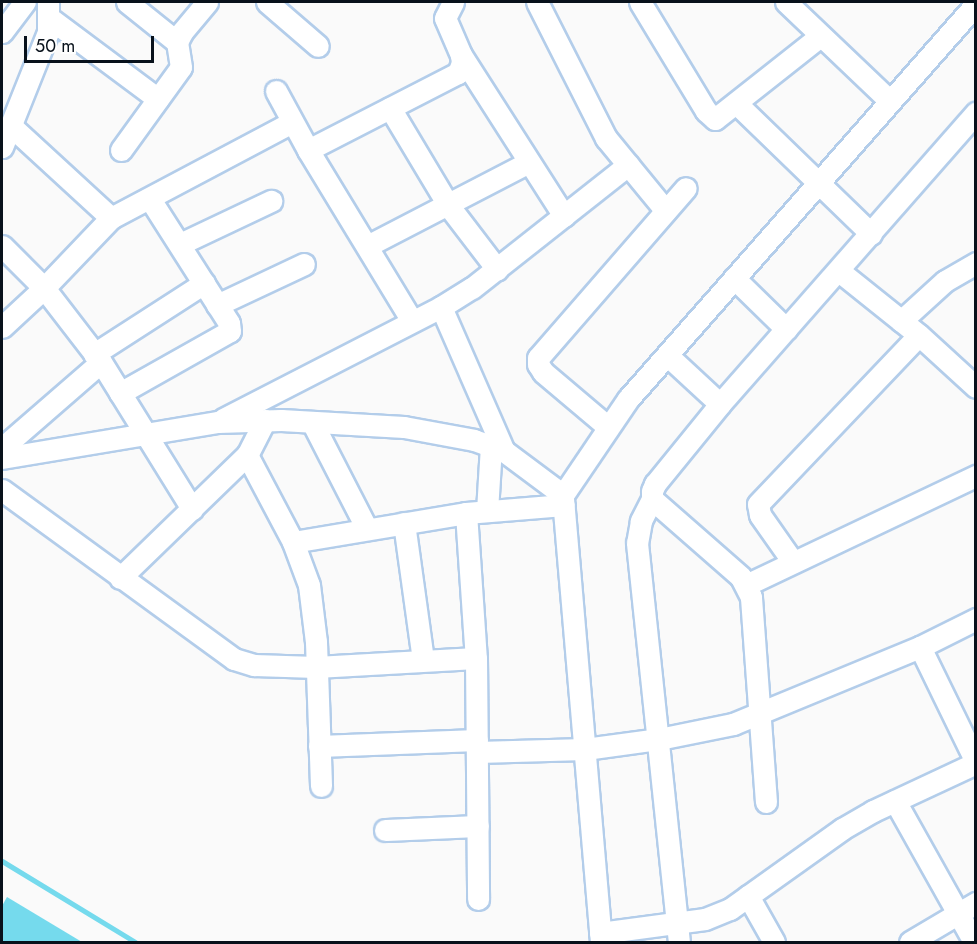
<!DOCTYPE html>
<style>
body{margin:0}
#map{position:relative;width:977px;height:944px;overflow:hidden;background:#fafafa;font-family:Jost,sans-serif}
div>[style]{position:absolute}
.water>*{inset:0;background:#75daed}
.stream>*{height:5px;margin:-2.5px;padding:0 2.5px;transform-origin:2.5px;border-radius:2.5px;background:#75daed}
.roads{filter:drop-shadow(2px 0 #b3cdea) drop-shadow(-2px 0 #b3cdea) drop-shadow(0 2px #b3cdea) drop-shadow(0 -2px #b3cdea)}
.minor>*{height:21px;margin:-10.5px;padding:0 10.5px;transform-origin:10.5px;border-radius:10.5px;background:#fff}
span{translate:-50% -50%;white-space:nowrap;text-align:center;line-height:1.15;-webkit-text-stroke:6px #fff;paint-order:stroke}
.frame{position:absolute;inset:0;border:3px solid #08111b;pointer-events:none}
.scale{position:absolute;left:24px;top:36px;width:130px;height:27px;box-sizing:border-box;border:3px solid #08111b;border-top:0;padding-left:8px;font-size:18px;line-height:21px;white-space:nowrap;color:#08111b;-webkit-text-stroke:4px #fff;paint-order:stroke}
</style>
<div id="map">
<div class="water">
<div style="clip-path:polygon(7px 897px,82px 942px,2px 942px,2px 906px)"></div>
</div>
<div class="stream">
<div style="left:2px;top:861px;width:156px;rotate:31.3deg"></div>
</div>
<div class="roads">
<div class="minor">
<div style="left:127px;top:2px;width:64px;rotate:38.7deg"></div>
<div style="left:267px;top:2px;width:67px;rotate:40.8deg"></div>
<div style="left:537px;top:2px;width:153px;rotate:63.1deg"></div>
<div style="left:606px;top:138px;width:94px;rotate:50.6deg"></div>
<div style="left:640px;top:2px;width:127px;rotate:58.8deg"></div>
<div style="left:706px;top:111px;width:12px;rotate:42deg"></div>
<div style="left:715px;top:119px;width:134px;rotate:-38.3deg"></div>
<div style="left:786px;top:2px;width:144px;rotate:43.6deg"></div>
<div style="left:48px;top:17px;width:137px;rotate:36.7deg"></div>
<div style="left:2px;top:32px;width:38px;rotate:-53deg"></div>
<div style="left:461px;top:55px;width:191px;rotate:57.4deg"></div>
<div style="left:276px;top:91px;width:67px;rotate:61.5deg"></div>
<div style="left:308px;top:150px;width:200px;rotate:58.7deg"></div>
<div style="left:736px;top:103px;width:188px;rotate:44.1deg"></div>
<div style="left:390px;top:108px;width:113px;rotate:59.1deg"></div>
<div style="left:448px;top:205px;width:81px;rotate:52.6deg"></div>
<div style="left:11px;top:126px;width:136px;rotate:42.6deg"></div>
<div style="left:2px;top:147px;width:124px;rotate:-68.2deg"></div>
<div style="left:48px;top:32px;width:30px;rotate:-90deg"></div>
<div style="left:121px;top:150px;width:102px;rotate:-54.1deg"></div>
<div style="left:181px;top:67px;width:25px;rotate:-99deg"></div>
<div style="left:177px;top:42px;width:11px;rotate:-63deg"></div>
<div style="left:182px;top:32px;width:39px;rotate:-50deg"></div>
<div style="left:308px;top:150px;width:169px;rotate:-27.2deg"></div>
<div style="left:458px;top:73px;width:11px;rotate:-68deg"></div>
<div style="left:462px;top:63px;width:8px;rotate:-97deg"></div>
<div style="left:461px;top:55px;width:40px;rotate:-113.4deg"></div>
<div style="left:445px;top:18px;width:18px;rotate:-63deg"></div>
<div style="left:180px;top:244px;width:101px;rotate:-25.3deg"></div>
<div style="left:2px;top:246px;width:59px;rotate:45deg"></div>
<div style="left:44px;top:288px;width:93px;rotate:52.4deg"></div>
<div style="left:101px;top:362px;width:173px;rotate:58.2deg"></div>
<div style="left:367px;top:246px;width:182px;rotate:-27.4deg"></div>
<div style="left:839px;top:271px;width:102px;rotate:38.7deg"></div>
<div style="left:919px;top:335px;width:77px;rotate:42.4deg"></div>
<div style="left:734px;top:278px;width:73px;rotate:44.4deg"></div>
<div style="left:217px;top:305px;width:96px;rotate:-25.2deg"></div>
<div style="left:441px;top:307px;width:157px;rotate:66.4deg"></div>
<div style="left:901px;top:321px;width:59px;rotate:-42.3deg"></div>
<div style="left:945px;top:281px;width:36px;rotate:-30deg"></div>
<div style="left:2px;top:327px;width:57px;rotate:-42.9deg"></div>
<div style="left:44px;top:288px;width:97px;rotate:-46.3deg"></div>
<div style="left:111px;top:218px;width:205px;rotate:-27.9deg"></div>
<div style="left:94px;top:354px;width:131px;rotate:-32.8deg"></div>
<div style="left:667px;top:355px;width:72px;rotate:42.8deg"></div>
<div style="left:120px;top:393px;width:126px;rotate:-29.4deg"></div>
<div style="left:230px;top:331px;width:8px;rotate:-97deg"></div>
<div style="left:229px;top:323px;width:147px;rotate:-122.5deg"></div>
<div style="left:223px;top:419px;width:245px;rotate:-27.2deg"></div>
<div style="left:441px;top:307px;width:36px;rotate:-32deg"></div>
<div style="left:472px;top:288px;width:199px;rotate:-38.3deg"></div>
<div style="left:265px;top:420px;width:39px;rotate:117deg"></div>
<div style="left:247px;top:455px;width:98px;rotate:62.1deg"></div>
<div style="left:293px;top:542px;width:46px;rotate:69.6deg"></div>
<div style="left:309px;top:585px;width:57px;rotate:83deg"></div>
<div style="left:316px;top:642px;width:144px;rotate:88deg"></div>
<div style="left:312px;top:422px;width:120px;rotate:62.8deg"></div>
<div style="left:608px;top:427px;width:85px;rotate:-139.8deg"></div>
<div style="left:543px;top:372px;width:9px;rotate:-122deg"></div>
<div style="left:538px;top:364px;width:6px;rotate:-90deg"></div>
<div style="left:538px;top:358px;width:225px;rotate:-49deg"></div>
<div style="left:2px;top:448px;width:131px;rotate:-41deg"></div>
<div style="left:2px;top:458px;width:219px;rotate:-9.5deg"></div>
<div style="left:218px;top:422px;width:63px;rotate:-1.8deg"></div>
<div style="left:281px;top:420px;width:123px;rotate:3.3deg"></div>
<div style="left:404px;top:427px;width:71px;rotate:10.5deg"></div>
<div style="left:474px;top:440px;width:32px;rotate:20deg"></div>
<div style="left:504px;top:451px;width:74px;rotate:36.7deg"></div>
<div style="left:2px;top:490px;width:287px;rotate:36.1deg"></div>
<div style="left:234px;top:659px;width:21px;rotate:17deg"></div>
<div style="left:254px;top:665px;width:62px;rotate:1.8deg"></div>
<div style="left:316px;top:667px;width:160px;rotate:-3.2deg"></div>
<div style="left:652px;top:499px;width:25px;rotate:117deg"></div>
<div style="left:641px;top:521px;width:22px;rotate:100deg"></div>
<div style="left:637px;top:543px;width:401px;rotate:84deg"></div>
<div style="left:487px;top:511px;width:65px;rotate:-86.5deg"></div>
<div style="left:466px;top:513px;width:145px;rotate:86.1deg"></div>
<div style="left:476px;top:658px;width:241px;rotate:89.5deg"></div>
<div style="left:404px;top:523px;width:138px;rotate:82.1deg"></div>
<div style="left:293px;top:542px;width:175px;rotate:-9.5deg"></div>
<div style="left:466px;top:513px;width:98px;rotate:-4.7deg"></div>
<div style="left:793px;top:562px;width:57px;rotate:-125.1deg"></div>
<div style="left:760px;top:515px;width:11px;rotate:-100deg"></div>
<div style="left:758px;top:504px;width:233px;rotate:-46.4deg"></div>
<div style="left:120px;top:578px;width:177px;rotate:-44.1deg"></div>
<div style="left:746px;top:585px;width:255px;rotate:-25.4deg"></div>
<div style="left:920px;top:647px;width:128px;rotate:64deg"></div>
<div style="left:319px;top:746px;width:158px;rotate:-2.2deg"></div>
<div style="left:477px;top:752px;width:108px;rotate:-1.6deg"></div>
<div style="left:585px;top:749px;width:75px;rotate:-7.7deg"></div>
<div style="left:659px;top:739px;width:76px;rotate:-11.5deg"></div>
<div style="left:733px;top:724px;width:202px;rotate:-22.4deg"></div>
<div style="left:920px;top:647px;width:63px;rotate:-26.6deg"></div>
<div style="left:895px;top:801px;width:162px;rotate:60.7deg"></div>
<div style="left:766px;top:802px;width:206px;rotate:-94.2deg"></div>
<div style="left:751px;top:597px;width:22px;rotate:-117deg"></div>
<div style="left:741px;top:577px;width:118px;rotate:-138.8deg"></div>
<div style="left:652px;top:499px;width:8px;rotate:-90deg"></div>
<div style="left:652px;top:491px;width:8px;rotate:-67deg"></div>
<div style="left:655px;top:484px;width:103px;rotate:-50.9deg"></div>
<div style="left:720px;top:404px;width:388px;rotate:-48.7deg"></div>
<div style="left:385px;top:830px;width:93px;rotate:-2.5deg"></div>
<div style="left:748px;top:896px;width:53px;rotate:60.5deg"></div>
<div style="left:600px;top:933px;width:106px;rotate:-7.6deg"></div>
<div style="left:705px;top:919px;width:27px;rotate:-22deg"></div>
<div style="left:730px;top:909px;width:138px;rotate:-35.5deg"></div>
<div style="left:842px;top:829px;width:36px;rotate:-30deg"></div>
<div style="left:873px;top:811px;width:114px;rotate:-25deg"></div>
<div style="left:601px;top:942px;width:449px;rotate:-94.9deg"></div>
<div style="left:563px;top:495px;width:116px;rotate:-55.9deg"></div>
<div style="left:628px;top:399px;width:526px;rotate:-48.62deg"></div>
<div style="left:910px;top:942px;width:77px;rotate:-30.6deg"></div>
</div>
</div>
<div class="frame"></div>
<div class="scale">50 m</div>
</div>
